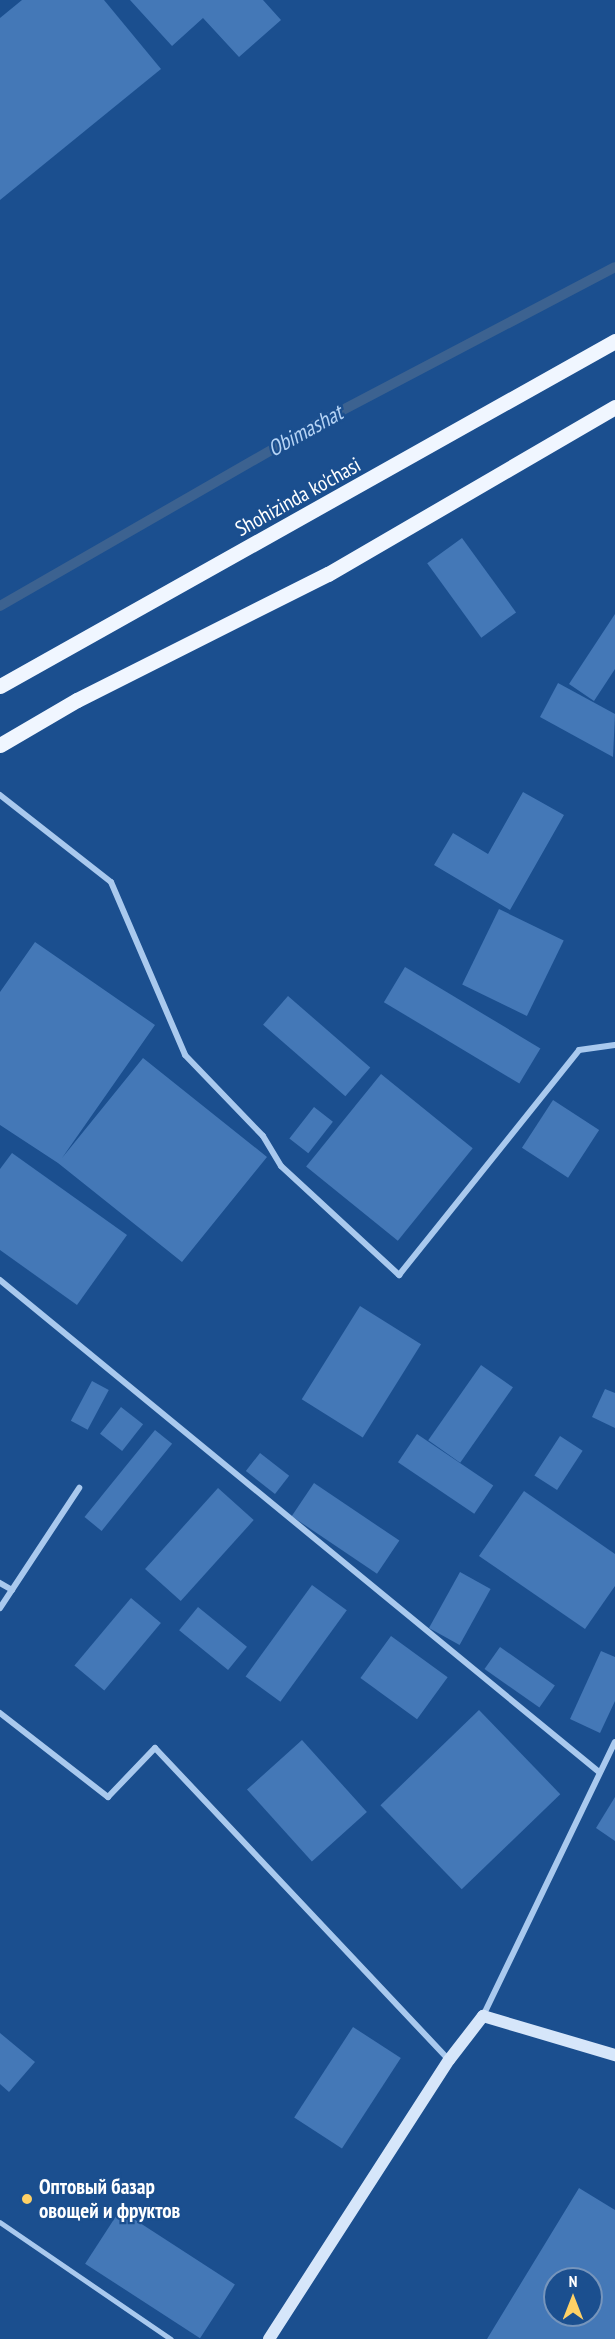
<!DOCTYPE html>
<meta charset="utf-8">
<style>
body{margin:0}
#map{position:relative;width:615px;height:2339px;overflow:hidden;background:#1b4f8f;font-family:"PT Sans Narrow",sans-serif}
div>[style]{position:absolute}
.stream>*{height:10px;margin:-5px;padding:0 5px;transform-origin:5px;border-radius:5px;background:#3c6290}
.building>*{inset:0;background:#4478b7;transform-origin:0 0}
.lane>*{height:4.5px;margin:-2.25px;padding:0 2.25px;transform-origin:2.25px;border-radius:2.25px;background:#a9c9ee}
.street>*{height:6px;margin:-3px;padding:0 3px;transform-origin:3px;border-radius:3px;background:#a9c9ee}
.secondary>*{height:12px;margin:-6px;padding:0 6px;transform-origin:6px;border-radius:6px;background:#d6e6fa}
.primary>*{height:15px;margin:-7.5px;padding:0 7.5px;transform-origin:7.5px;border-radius:7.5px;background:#f0f6ff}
.dots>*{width:16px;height:16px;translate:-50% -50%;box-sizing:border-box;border:3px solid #1b4f8f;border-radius:50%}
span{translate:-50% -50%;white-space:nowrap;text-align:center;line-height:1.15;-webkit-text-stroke:4.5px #1b4f8f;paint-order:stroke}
.street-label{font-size:21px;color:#fff}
.poi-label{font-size:21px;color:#fff;font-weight:700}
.left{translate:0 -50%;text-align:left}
.water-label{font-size:22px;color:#b5d3f5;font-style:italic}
.north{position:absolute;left:543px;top:2267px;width:60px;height:60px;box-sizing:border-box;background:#1b4f8f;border:2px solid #7695bc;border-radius:50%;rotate:0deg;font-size:16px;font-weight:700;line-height:24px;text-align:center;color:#fff}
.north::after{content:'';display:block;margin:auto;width:21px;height:27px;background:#ffd166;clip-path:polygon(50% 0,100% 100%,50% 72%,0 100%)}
</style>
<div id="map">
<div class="stream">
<div style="left:0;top:606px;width:367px;rotate:-29.9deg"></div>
<div style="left:318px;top:423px;width:335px;rotate:-27.7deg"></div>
</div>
<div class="building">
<div style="clip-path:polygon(22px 0,104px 0,161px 69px,0 200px,0 18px)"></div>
<div style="clip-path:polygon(130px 0,263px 0,281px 20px,239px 57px,203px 18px,172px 46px)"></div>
<div style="left:462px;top:538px;width:92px;height:43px;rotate:54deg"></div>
<div style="clip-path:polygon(615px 614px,615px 669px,594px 701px,569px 684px)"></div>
<div style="clip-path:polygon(558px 683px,615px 714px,613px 757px,540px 717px)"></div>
<div style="clip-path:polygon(523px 792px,564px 815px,510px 910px,434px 865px,453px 833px,488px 854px)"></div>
<div style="left:499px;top:909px;width:72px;height:84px;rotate:26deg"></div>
<div style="clip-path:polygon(35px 942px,155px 1025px,62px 1158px,143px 1058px,267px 1157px,182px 1262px,58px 1163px,0 1125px,0 992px)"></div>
<div style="left:405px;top:967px;width:158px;height:41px;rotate:31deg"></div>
<div style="left:288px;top:996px;width:109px;height:38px;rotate:41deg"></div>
<div style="left:381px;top:1074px;width:118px;height:119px;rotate:39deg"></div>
<div style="left:553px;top:1100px;width:55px;height:57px;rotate:33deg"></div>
<div style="left:314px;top:1107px;width:24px;height:40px;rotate:38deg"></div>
<div style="clip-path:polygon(12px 1153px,127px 1235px,77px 1305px,0 1250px,0 1169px)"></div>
<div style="left:360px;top:1306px;width:72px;height:110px;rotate:32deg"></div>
<div style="left:481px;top:1365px;width:39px;height:92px;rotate:35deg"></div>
<div style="left:92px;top:1381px;width:19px;height:45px;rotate:28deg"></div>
<div style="clip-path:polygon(605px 1389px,615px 1393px,615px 1428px,592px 1417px)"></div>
<div style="left:121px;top:1407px;width:28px;height:34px;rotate:38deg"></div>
<div style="left:155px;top:1430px;width:22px;height:112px;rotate:39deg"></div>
<div style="left:417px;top:1434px;width:92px;height:34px;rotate:34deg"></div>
<div style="left:560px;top:1436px;width:27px;height:47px;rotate:33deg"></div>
<div style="left:260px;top:1453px;width:37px;height:23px;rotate:38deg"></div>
<div style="left:314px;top:1483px;width:103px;height:40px;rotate:34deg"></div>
<div style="left:218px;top:1488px;width:48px;height:109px;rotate:42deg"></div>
<div style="clip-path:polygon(524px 1491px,615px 1554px,615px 1586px,585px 1629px,479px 1556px)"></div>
<div style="left:460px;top:1572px;width:35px;height:64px;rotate:29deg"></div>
<div style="left:312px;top:1585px;width:43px;height:113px;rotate:36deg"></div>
<div style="left:131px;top:1598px;width:39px;height:88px;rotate:40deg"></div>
<div style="left:198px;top:1607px;width:63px;height:30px;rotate:39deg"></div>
<div style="left:391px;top:1636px;width:70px;height:52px;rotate:36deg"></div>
<div style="left:500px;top:1647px;width:67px;height:27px;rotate:35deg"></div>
<div style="clip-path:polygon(601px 1651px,615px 1657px,615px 1701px,600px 1733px,570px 1719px)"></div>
<div style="left:479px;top:1710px;width:117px;height:137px;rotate:46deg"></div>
<div style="left:302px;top:1740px;width:97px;height:74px;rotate:48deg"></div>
<div style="clip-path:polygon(615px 1797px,615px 1841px,596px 1828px)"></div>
<div style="left:353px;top:2027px;width:57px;height:108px;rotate:33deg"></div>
<div style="clip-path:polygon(0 2033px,35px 2062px,9px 2092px,0 2084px)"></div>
<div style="clip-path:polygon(evenodd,579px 2188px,615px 2210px,615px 2339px,487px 2339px,579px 2188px,555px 2279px,591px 2279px,591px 2315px,555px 2315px,555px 2279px)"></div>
<div style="left:120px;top:2210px;width:137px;height:64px;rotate:33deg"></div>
</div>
<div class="lane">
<div style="left:0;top:2222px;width:207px;rotate:34.4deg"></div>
</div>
<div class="street">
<div style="left:0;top:795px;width:141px;rotate:38.1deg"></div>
<div style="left:111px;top:882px;width:188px;rotate:66.8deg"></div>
<div style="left:185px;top:1055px;width:112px;rotate:46.1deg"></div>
<div style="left:263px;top:1136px;width:35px;rotate:59deg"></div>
<div style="left:281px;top:1166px;width:161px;rotate:42.7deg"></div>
<div style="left:399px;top:1275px;width:288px;rotate:-51.3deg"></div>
<div style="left:579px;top:1050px;width:36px;rotate:-8deg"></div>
<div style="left:0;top:1280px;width:775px;rotate:39.4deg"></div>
<div style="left:0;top:1583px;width:14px;rotate:30deg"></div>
<div style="left:0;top:1608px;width:144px;rotate:-56.6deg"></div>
<div style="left:0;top:1713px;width:137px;rotate:37.9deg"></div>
<div style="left:108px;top:1797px;width:68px;rotate:-46.2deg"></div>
<div style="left:155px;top:1748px;width:429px;rotate:46.7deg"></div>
<div style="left:483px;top:2016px;width:304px;rotate:-64.3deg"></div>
</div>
<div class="secondary">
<div style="left:269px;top:2339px;width:332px;rotate:-57.2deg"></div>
<div style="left:449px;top:2060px;width:56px;rotate:-52.3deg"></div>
<div style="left:483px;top:2016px;width:138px;rotate:16.5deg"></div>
</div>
<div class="primary">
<div style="left:0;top:686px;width:705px;rotate:-29.29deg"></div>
<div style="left:0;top:745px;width:89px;rotate:-30.3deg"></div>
<div style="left:77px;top:700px;width:281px;rotate:-26.7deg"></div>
<div style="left:328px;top:574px;width:332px;rotate:-30.2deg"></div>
</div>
<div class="dots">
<div style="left:27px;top:2199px;background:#ffd166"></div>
</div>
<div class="street-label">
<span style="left:298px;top:497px;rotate:-29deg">Shohizinda ko'chasi</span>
</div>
<div class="poi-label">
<span class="left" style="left:39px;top:2199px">Оптовый базар<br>овощей и фруктов</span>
</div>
<div class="water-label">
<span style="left:305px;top:431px;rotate:-29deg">Obimashat</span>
</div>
<div class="north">N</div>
</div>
